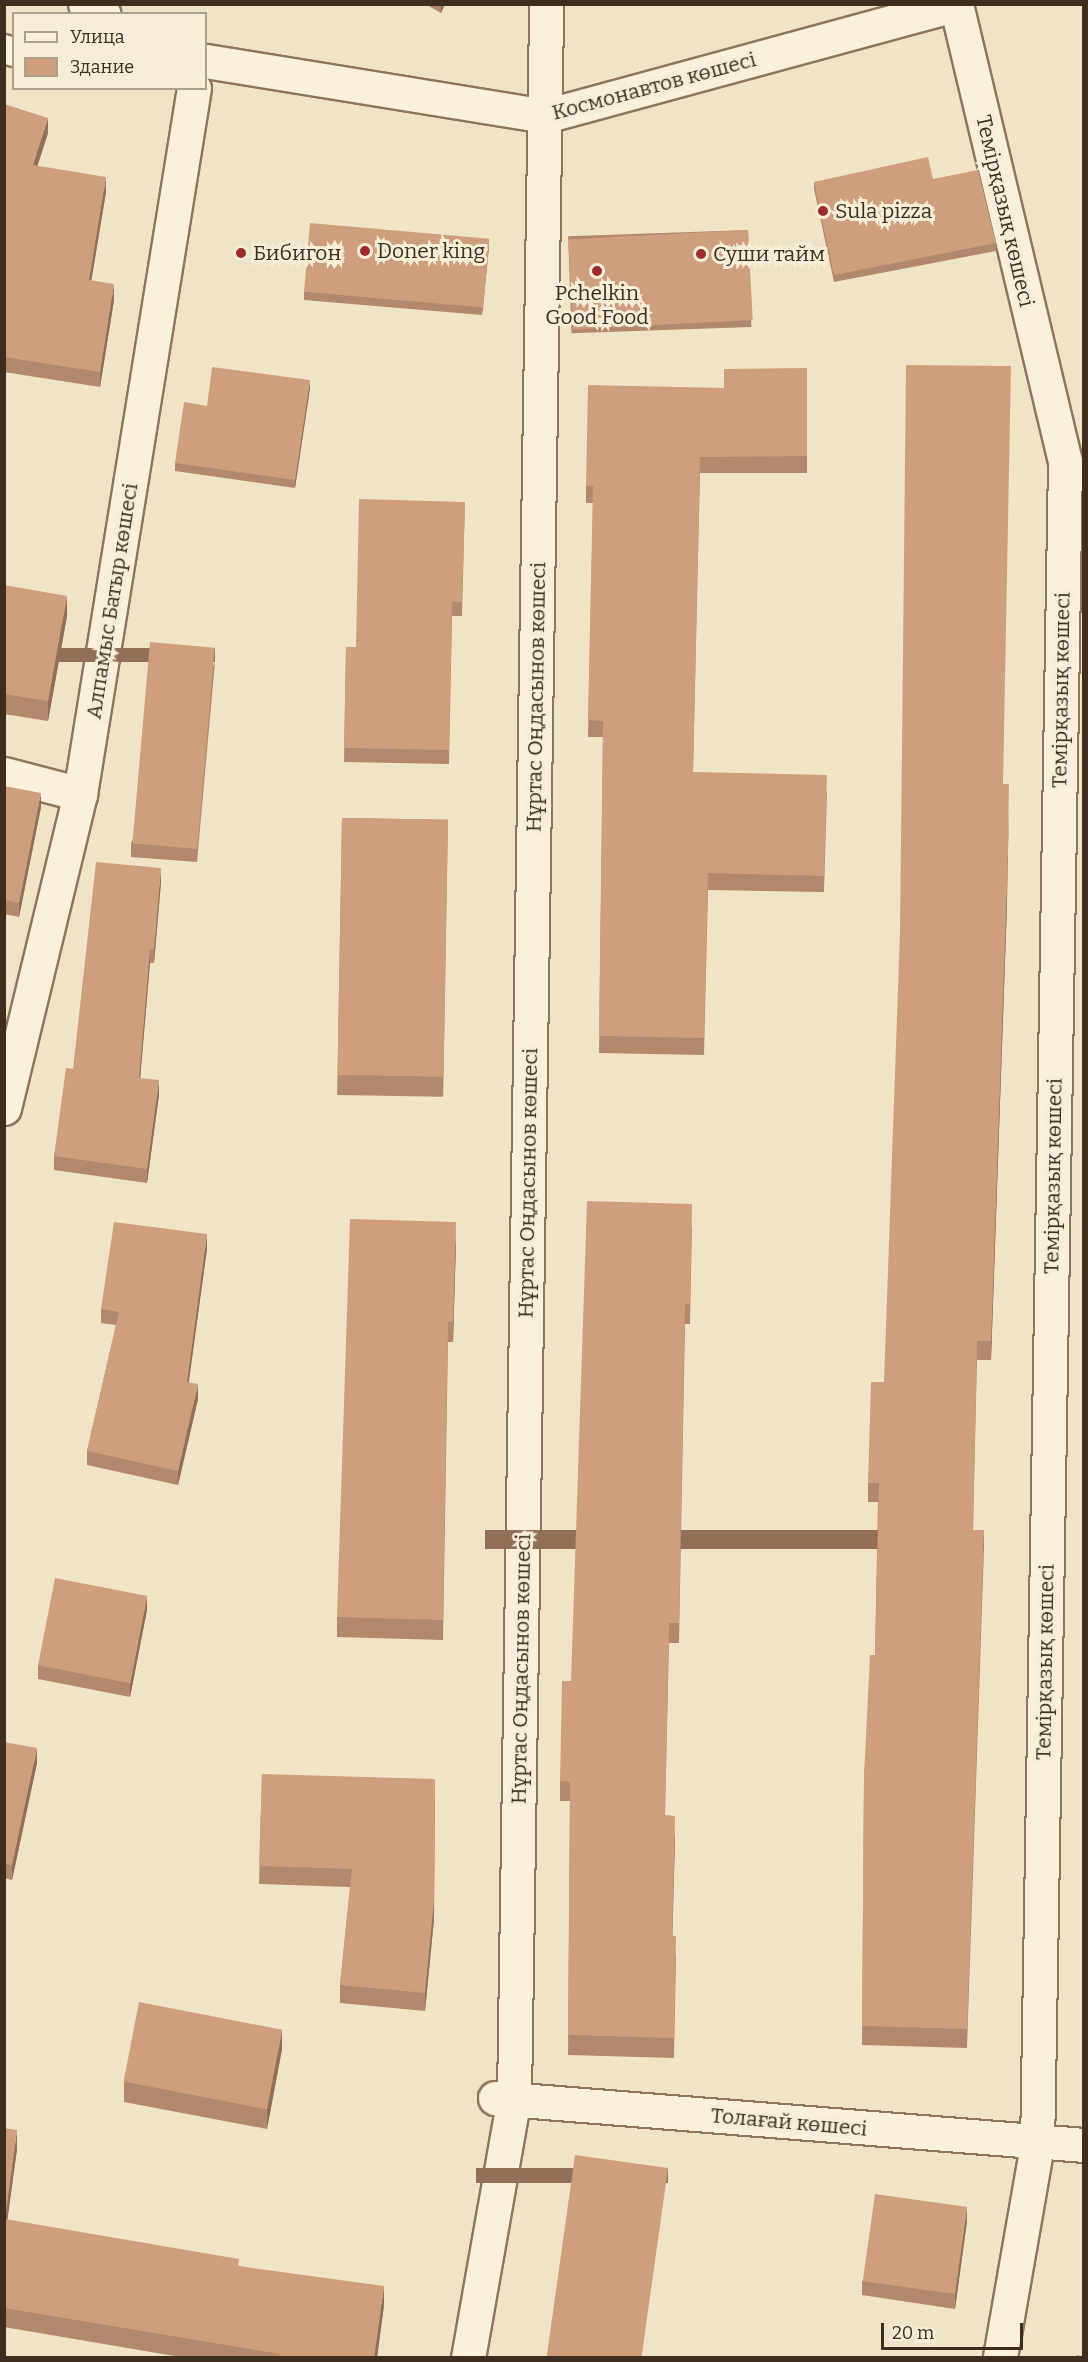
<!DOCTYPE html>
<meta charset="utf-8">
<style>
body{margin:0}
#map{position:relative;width:1088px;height:2362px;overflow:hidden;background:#f0e4c8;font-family:Bitter,serif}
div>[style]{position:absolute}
.roads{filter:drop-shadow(2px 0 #8d765c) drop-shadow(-2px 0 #8d765c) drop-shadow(0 2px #8d765c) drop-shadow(0 -2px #8d765c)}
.lane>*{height:28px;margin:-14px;padding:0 14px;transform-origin:14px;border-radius:14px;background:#faf1dc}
.street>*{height:33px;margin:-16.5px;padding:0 16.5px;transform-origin:16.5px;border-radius:16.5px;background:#faf1dc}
.secondary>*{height:33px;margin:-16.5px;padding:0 16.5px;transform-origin:16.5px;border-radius:16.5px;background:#faf1dc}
.wall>*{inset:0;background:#b2896c;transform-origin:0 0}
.shaded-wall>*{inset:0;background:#916f58;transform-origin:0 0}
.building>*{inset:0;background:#cf9f7d;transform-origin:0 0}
.dots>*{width:16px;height:16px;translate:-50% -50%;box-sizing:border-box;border:3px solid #f7eed8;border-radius:50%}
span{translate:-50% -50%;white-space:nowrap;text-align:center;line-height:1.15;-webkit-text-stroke:6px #f7eed8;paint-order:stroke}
.street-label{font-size:21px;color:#3d2e20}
.poi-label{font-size:21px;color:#3d2e20}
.left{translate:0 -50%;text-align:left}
.frame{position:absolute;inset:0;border:6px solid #3d2e20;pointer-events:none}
.legend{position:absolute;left:12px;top:12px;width:195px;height:78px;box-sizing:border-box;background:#f7eed8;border:2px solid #ada18e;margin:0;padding:8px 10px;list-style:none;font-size:18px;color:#3d2e20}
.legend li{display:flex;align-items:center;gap:12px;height:30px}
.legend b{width:30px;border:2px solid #ada18e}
.scale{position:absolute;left:881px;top:2323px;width:142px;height:27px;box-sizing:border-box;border:3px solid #3d2e20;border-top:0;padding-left:8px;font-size:18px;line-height:21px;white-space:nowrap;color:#3d2e20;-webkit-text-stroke:4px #f7eed8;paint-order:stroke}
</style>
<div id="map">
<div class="roads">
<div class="lane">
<div style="left:4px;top:49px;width:10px;rotate:17deg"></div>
</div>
<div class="street">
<div style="left:956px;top:4px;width:470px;rotate:76.6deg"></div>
<div style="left:1065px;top:461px;width:1684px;rotate:90.95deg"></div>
<div style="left:1037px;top:2145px;width:216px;rotate:99.9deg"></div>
<div style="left:4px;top:774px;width:79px;rotate:14.7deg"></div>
<div style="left:4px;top:1108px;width:323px;rotate:-76.4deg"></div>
<div style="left:80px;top:794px;width:715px;rotate:-80.83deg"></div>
<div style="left:495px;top:2098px;width:591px;rotate:4.56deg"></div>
<div style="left:468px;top:2358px;width:265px;rotate:-80deg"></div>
<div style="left:514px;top:2097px;width:2093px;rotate:-89.12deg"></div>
</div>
<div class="secondary">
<div style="left:85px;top:4px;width:21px;rotate:28deg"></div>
<div style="left:206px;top:61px;width:343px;rotate:9.2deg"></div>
<div style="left:545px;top:116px;width:426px;rotate:-15.2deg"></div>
</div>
</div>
<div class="wall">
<div style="clip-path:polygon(425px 4px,445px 4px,441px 13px)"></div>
<div style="clip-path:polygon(4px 104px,48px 133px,37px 166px,106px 192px,91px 281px,114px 300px,100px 387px,4px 372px)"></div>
<div style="clip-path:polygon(814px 182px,996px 243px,996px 251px,834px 282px,814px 189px)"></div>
<div style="left:748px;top:230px;width:97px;height:180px;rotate:88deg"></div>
<div style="clip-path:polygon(489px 246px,482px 315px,304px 300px,304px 292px)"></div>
<div style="clip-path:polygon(807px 368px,807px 473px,700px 473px,693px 772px,827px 792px,824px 892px,708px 890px,704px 1055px,599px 1053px,603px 737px,588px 737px,593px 503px,586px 503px,586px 486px,724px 388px)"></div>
<div style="clip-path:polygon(310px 388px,295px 488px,175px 471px,175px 463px)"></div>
<div style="clip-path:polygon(465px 502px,462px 616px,452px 616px,449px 764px,344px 762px,346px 647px,356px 647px)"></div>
<div style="clip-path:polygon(4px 585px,67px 616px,48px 721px,4px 714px)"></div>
<div style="clip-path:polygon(215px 662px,197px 862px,131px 857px,131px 843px)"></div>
<div style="clip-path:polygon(1003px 784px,1007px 904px,991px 1360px,977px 1360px,973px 1530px,984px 1549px,967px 2048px,862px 2045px,864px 1776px,875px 1655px,878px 1502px,868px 1502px,868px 1483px,884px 1382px)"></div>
<div style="clip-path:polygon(4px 786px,41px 807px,19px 917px,4px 914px)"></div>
<div style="left:342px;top:818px;width:106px;height:277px;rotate:1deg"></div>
<div style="clip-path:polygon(161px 882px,154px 963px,150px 963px,140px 1078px,159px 1095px,147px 1183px,54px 1170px,54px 1156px,73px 1069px)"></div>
<div style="clip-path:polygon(692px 1224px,690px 1324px,685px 1324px,679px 1643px,669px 1643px,665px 1815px,675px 1836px,672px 1936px,676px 1956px,674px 2058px,568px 2055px,570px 1801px,560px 1801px,560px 1781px,571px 1681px)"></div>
<div style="clip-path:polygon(456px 1242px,453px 1342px,448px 1342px,443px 1640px,337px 1637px,337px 1617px)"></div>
<div style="clip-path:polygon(207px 1249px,188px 1382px,198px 1399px,178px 1485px,87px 1465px,87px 1451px,116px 1325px,101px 1323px,101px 1309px)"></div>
<div style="clip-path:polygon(147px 1610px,130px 1697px,38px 1679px,38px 1665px)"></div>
<div style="clip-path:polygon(4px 1742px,37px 1763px,12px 1880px,4px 1878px)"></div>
<div style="clip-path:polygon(262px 1774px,434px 1919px,425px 2011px,340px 2003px,340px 1985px,350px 1887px,259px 1884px)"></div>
<div style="clip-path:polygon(282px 2049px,267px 2129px,124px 2102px,124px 2082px)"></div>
<div style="clip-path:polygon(4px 2128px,17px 2149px,7px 2220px,239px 2266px,384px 2305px,377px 2358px,186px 2358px,4px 2327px)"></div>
<div style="clip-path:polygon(967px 2221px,955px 2309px,862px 2295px,862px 2281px)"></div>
</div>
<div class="shaded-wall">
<div style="clip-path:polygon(441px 4px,445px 4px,441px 13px)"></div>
<div style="clip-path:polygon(48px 118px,48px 133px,33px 180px,33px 165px)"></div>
<div style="clip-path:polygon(106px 177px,106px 192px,89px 295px,89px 280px)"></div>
<div style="clip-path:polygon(489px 239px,489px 246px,482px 315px,482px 308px)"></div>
<div style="clip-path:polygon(114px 284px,114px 300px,100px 387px,100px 372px)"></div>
<div style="clip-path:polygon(310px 380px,310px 388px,295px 488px,295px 480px)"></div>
<div style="clip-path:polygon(67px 596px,67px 616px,48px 721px,48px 701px)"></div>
<div style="left:215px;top:648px;width:14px;height:201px;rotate:90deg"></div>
<div style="clip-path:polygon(41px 793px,41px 807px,19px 917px,19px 903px)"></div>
<div style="clip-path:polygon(1009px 803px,1007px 904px,991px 1360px,991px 1341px)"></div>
<div style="clip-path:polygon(161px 868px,161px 882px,154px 963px,154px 949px)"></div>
<div style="clip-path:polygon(150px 949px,150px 963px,139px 1092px,139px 1078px)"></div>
<div style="clip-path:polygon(159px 1080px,159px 1095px,147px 1183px,147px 1169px)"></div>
<div style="clip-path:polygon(456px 1222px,456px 1242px,453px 1342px,453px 1322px)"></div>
<div style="clip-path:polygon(207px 1234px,207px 1249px,187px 1396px,187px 1382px)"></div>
<div style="clip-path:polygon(198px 1384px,198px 1399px,178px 1485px,178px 1471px)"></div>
<div style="left:984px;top:1530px;width:19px;height:499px;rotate:90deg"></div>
<div style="clip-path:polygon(147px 1596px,147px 1610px,130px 1697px,130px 1683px)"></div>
<div style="clip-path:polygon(37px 1748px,37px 1763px,12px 1880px,12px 1865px)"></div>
<div style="clip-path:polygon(435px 1779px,434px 1919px,425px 2011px,425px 1993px)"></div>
<div style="clip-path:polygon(675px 1816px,675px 1836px,672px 1956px,672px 1936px)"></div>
<div style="clip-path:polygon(282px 2029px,282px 2049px,267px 2129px,267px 2109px)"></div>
<div style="clip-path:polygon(17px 2130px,17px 2149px,5px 2238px,5px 2219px)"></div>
<div style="left:668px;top:2168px;width:15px;height:192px;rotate:90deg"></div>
<div style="clip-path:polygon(967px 2207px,967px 2221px,955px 2309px,955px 2295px)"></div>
<div style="clip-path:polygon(384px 2286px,384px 2305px,377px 2358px,374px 2358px)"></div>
</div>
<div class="building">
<div style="clip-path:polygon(4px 104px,48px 118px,33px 165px,106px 177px,89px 280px,114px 284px,100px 372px,4px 357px)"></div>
<div style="clip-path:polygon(928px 157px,933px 179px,978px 170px,996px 243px,834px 275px,814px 182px)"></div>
<div style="left:310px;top:223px;width:180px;height:69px;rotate:5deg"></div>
<div style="left:748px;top:230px;width:90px;height:180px;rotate:87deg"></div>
<div style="clip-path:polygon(906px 365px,1011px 366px,1003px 784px,1009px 784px,1007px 885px,991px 1341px,977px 1341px,973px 1530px,984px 1530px,967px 2029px,862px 2026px,864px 1776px,870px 1655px,875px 1655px,879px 1483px,868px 1483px,871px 1382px,884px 1382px,900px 933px)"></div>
<div style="clip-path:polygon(212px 367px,310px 380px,295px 480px,175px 463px,184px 402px,207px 406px)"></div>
<div style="clip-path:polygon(807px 368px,807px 456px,700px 457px,693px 772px,827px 775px,824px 876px,708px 873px,704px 1038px,599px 1036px,603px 721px,588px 720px,593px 486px,586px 486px,588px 385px,724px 388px,724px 369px)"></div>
<div style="clip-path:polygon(359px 499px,465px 502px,462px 602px,452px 602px,449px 750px,344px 748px,346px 647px,356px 647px)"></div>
<div style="clip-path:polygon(4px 585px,67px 596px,48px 701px,4px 694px)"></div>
<div style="left:150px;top:642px;width:65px;height:202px;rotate:5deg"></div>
<div style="clip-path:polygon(4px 786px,41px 793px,19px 903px,4px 900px)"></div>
<div style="left:342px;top:818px;width:106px;height:257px;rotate:1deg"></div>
<div style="clip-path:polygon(96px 862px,161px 868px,154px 949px,150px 949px,139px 1078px,159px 1080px,147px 1169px,54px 1156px,66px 1068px,73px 1069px)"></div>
<div style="clip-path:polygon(587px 1201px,692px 1204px,690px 1304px,685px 1304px,679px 1623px,669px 1623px,665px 1815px,675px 1816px,672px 1936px,676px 1936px,674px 2038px,568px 2035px,570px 1782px,560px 1781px,562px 1681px,571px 1681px)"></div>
<div style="clip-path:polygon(350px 1219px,456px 1222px,453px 1322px,448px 1322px,443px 1620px,337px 1617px)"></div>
<div style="clip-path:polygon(114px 1222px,207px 1234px,187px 1382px,198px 1384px,178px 1471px,87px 1451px,119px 1312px,101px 1309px)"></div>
<div style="left:55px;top:1578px;width:94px;height:89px;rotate:11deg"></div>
<div style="clip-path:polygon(4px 1742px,37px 1748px,12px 1865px,4px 1864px)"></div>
<div style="clip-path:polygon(262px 1774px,435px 1779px,434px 1901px,425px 1993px,340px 1985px,352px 1869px,259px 1866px)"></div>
<div style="left:139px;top:2002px;width:146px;height:81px;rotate:11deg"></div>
<div style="clip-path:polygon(4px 2128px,17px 2130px,5px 2219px,239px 2259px,238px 2266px,384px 2286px,374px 2358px,279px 2358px,280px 2354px,4px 2308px)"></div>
<div style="left:575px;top:2155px;width:94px;height:205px;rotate:8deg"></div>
<div style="left:875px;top:2194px;width:93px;height:88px;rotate:8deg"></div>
<div style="clip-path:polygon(1076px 2355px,1083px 2356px,1083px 2358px,1076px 2358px)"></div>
</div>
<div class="dots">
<div style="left:823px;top:211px;background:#9e2a2b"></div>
<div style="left:365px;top:251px;background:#9e2a2b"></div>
<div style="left:241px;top:253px;background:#9e2a2b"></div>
<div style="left:701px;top:254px;background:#9e2a2b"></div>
<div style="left:597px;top:271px;background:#9e2a2b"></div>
</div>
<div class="street-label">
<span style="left:654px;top:86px;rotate:-15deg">Космонавтов көшесі</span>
<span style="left:1005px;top:211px;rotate:77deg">Темірқазық көшесі</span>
<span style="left:112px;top:601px;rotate:-81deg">Алпамыс Батыр көшесі</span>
<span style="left:1061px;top:690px;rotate:-89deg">Темірқазық көшесі</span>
<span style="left:536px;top:697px;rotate:-89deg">Нұртас Оңдасынов көшесі</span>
<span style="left:1053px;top:1176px;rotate:-89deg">Темірқазық көшесі</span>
<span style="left:528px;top:1183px;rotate:-89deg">Нұртас Оңдасынов көшесі</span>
<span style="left:1045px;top:1662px;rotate:-89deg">Темірқазық көшесі</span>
<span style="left:521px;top:1669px;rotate:-89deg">Нұртас Оңдасынов көшесі</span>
<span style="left:789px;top:2122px;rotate:5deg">Толағай көшесі</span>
</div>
<div class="poi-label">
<span class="left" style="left:835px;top:211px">Sula pizza</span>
<span class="left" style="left:377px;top:251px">Doner king</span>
<span class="left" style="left:253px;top:253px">Бибигон</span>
<span class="left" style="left:713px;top:254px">Суши тайм</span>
<span style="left:597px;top:305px">Pchelkin<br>Good Food</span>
</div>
<div class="frame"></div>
<ul class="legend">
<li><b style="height:8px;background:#faf1dc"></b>Улица</li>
<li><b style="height:16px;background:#cf9f7d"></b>Здание</li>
</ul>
<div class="scale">20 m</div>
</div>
